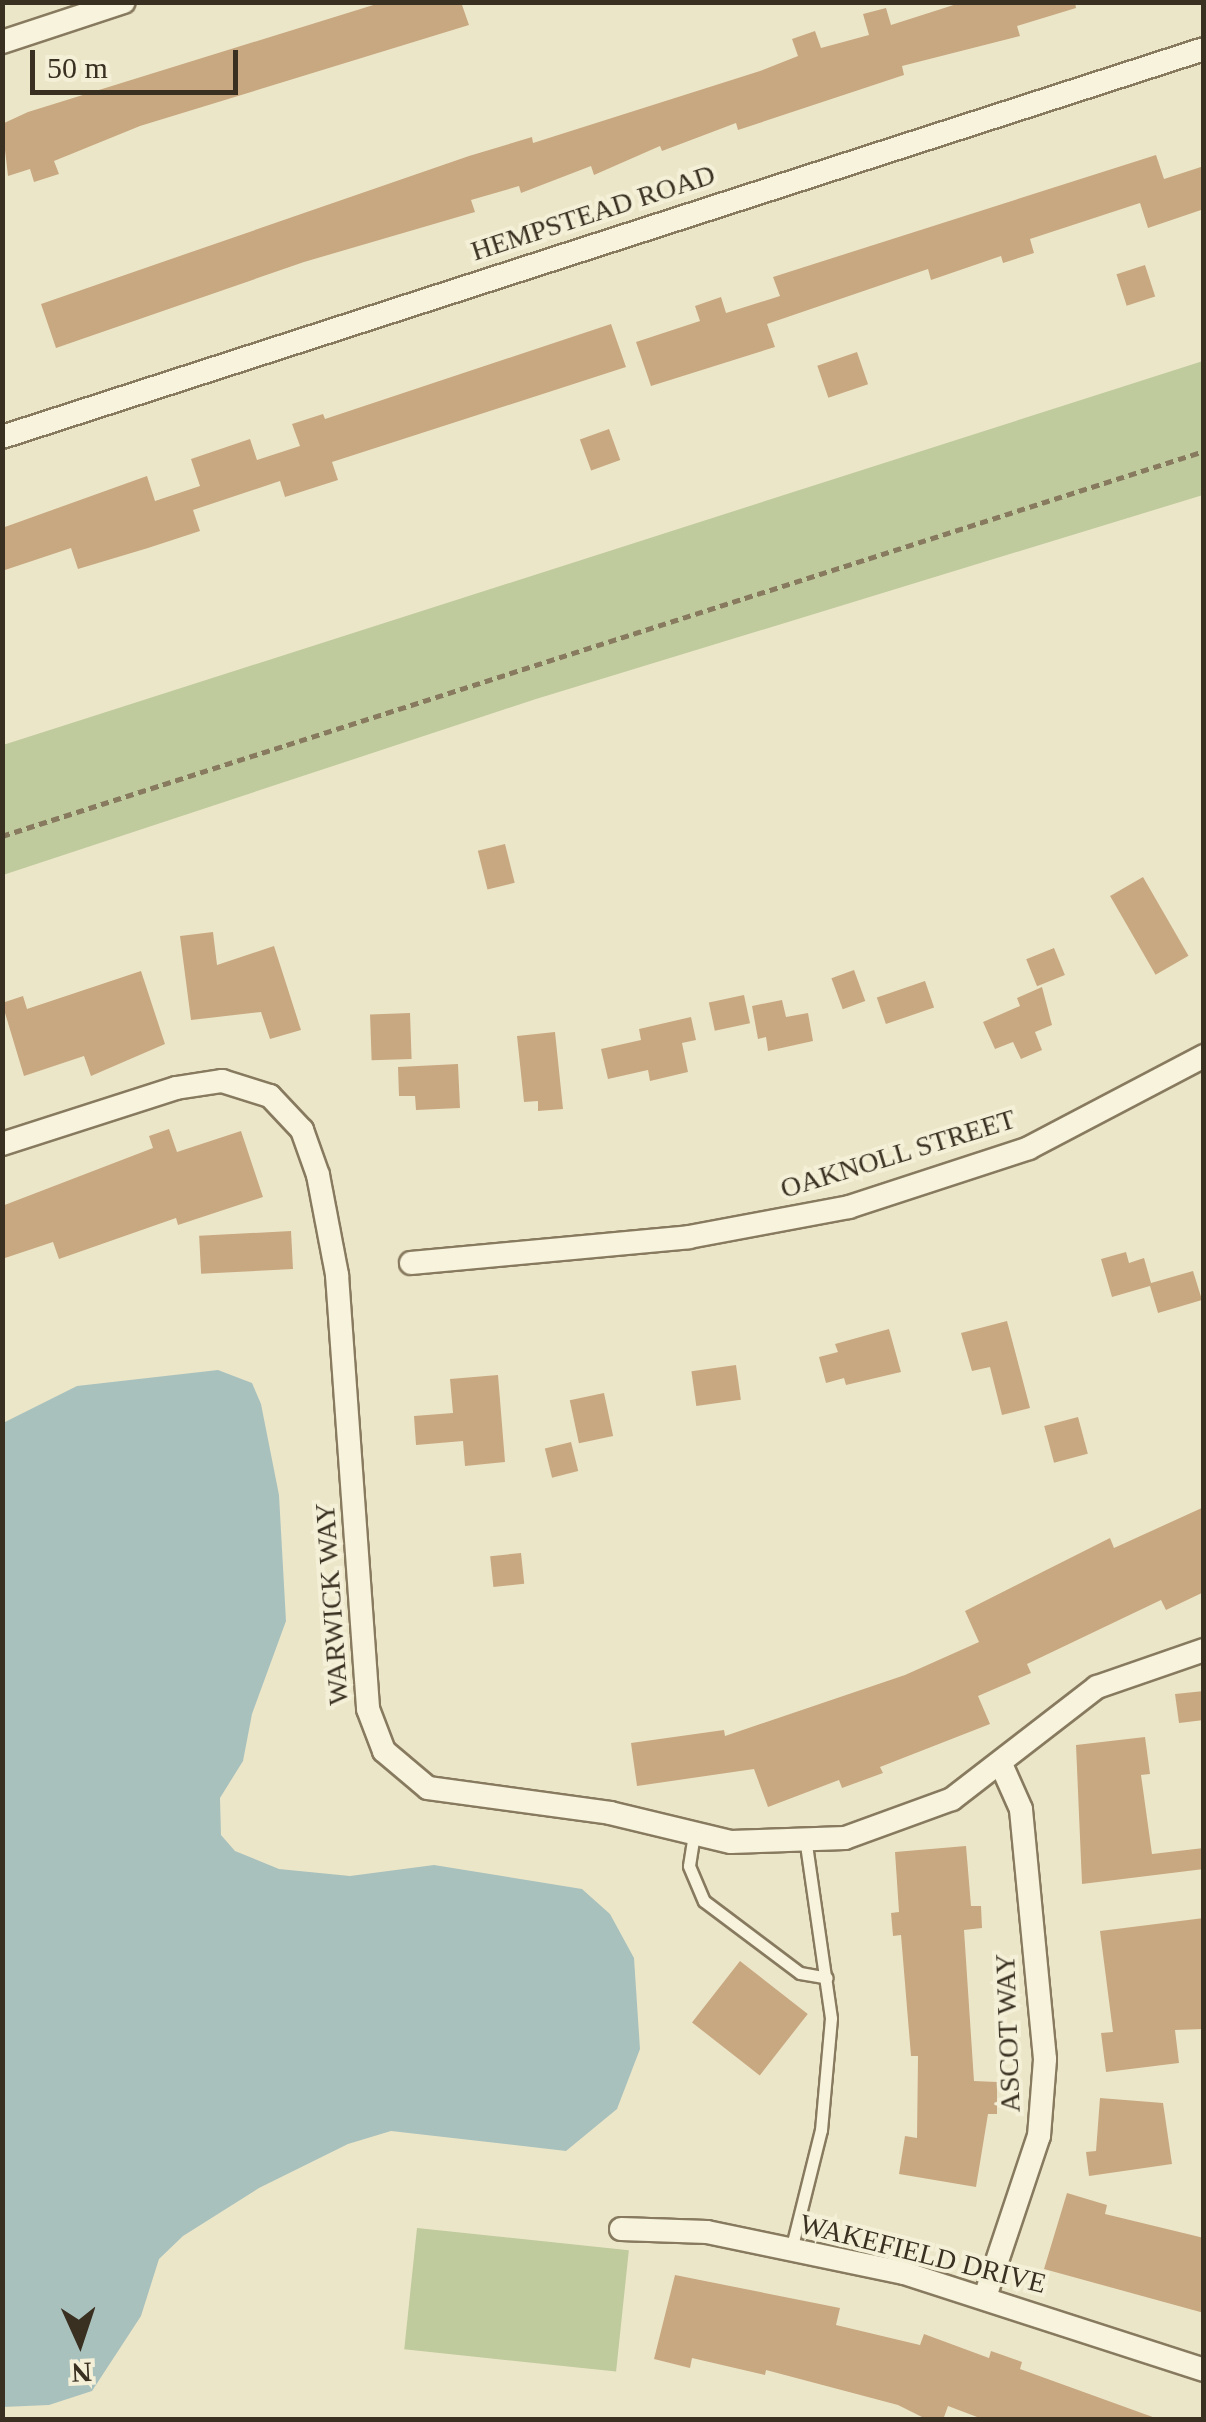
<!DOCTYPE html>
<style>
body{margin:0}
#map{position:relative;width:1206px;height:2422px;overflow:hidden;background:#ece6c9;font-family:Georgia,serif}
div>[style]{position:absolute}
.green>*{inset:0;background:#bfca9d;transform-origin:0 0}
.water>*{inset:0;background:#a9c1bd}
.building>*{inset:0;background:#c8a881;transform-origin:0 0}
.path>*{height:5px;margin-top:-2.5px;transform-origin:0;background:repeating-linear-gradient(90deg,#877a5f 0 8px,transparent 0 13px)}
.roads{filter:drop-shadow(2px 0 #877a5f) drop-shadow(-2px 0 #877a5f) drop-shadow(0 2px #877a5f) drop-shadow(0 -2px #877a5f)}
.lane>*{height:11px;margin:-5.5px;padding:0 5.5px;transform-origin:5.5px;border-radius:5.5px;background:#f7f3dc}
.street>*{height:22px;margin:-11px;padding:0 11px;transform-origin:11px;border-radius:11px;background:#f7f3dc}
span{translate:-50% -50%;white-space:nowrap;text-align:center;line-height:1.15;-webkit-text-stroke:8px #f4f0d8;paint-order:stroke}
.street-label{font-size:28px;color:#393021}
.frame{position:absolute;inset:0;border:5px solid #393021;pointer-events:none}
.north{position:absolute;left:30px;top:2292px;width:100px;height:100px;-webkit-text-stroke:8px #f4f0d8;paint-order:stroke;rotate:177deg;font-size:28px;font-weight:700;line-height:40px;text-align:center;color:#393021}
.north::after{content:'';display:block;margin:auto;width:35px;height:45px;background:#393021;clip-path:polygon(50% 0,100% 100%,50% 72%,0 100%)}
.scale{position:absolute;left:30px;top:50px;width:208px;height:45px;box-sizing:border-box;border:5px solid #393021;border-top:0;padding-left:12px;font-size:30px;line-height:35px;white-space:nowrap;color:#393021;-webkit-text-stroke:8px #f4f0d8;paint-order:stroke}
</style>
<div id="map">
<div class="green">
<div style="clip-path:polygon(1203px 361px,1203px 495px,536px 699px,3px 875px,3px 745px)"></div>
<div style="left:417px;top:2228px;width:213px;height:122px;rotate:6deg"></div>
</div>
<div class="water">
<div style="clip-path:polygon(218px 1370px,252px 1383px,261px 1404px,279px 1495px,286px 1621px,252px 1714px,243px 1761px,220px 1798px,221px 1835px,235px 1851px,279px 1869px,350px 1876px,434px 1865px,582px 1889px,610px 1914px,634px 1958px,640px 2049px,617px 2109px,566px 2151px,391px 2131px,348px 2144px,259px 2188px,183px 2236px,159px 2259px,141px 2316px,92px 2391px,49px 2405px,3px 2407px,3px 1423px,77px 1386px)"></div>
</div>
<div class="building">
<div style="clip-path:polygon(383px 2px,461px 2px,469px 25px,140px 126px,54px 161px,59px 174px,34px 182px,30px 169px,8px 176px,2px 124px,28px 112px)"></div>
<div style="clip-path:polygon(963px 2px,1075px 2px,1076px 8px,1017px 26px,1020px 36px,902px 66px,904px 75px,738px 130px,736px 123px,662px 151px,660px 146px,594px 175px,591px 166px,521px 193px,519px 186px,471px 200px,475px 212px,304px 262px,56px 348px,41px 304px,469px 156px,532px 137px,533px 143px,760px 71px,798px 56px,792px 39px,815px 31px,821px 48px,869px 35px,863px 14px,886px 8px,891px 25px)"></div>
<div style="clip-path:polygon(1156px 155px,1164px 179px,1204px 166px,1204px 209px,1148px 228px,1140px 203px,1030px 239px,1034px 253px,1003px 263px,1001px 256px,931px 280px,928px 269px,767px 324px,775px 347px,651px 386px,636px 342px,700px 321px,695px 306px,721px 297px,726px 313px,780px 296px,773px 277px)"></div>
<div style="left:1145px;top:265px;width:33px;height:30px;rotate:72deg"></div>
<div style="clip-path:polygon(611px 324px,626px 367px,332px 462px,338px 480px,285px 497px,280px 481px,193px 510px,200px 531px,148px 548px,78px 569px,71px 548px,2px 571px,2px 528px,147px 476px,155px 501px,200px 486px,191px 459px,250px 439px,257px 460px,300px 446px,292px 424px,323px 414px,325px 419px)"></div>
<div style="left:857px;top:352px;width:34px;height:42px;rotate:71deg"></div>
<div style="left:609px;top:429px;width:33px;height:31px;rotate:70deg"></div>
<div style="left:505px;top:844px;width:40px;height:28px;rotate:76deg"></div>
<div style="left:1143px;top:877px;width:91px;height:38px;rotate:60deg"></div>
<div style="clip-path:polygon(213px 932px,217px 965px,274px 946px,301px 1030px,270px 1039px,261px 1012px,191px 1020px,180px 936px)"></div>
<div style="left:1054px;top:948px;width:29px;height:30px;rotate:68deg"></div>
<div style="left:854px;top:970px;width:33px;height:24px;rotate:70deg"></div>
<div style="clip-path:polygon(141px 971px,165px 1044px,91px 1076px,84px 1056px,24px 1076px,2px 1003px,23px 996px,27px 1009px)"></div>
<div style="left:925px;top:981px;width:28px;height:51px;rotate:71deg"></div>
<div style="clip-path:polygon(1042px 987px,1052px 1025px,1035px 1032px,1042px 1050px,1021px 1059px,1013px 1042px,995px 1049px,983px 1022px,1020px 1006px,1017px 998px)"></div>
<div style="left:744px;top:995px;width:29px;height:36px;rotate:78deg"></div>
<div style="clip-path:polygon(782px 1000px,786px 1017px,808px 1013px,813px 1041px,768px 1051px,766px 1037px,758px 1039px,752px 1006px)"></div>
<div style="left:410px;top:1013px;width:46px;height:40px;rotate:88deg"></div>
<div style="clip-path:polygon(691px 1017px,696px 1040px,682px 1043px,688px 1072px,650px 1081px,648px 1070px,608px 1079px,601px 1049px,641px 1040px,639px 1029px)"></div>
<div style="clip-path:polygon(555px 1032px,563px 1109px,538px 1111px,538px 1101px,524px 1102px,517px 1036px)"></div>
<div style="clip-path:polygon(458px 1064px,460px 1108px,416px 1110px,415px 1096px,399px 1096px,398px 1067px)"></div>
<div style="clip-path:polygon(169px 1129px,177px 1152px,241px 1131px,263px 1197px,178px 1225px,176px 1218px,59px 1259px,53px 1242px,2px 1259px,2px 1206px,153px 1148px,149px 1136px)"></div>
<div style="left:291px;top:1231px;width:38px;height:92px;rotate:87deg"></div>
<div style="clip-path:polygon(1126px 1252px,1129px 1263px,1144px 1258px,1151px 1283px,1193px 1271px,1202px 1300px,1158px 1313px,1150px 1286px,1112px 1297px,1101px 1259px)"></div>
<div style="clip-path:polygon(1007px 1321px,1030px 1408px,1002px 1415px,990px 1367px,972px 1371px,961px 1333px)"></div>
<div style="clip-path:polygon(889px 1329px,901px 1372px,846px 1385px,844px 1378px,826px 1383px,819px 1357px,838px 1352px,835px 1344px)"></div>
<div style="left:736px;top:1365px;width:35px;height:45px;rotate:82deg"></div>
<div style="clip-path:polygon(498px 1375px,505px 1462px,465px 1466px,463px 1441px,416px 1445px,414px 1416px,453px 1413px,450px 1379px)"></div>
<div style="left:604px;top:1393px;width:44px;height:35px;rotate:78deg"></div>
<div style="left:1078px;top:1417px;width:38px;height:35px;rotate:75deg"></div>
<div style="left:571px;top:1442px;width:30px;height:27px;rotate:76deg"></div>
<div style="clip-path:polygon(1204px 1507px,1204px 1592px,1166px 1610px,1161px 1600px,1027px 1664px,1031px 1673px,978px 1696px,990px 1724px,880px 1767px,883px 1773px,842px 1788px,839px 1780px,768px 1807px,754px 1769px,637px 1786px,631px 1743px,724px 1730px,725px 1736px,905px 1675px,979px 1642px,965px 1611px,1110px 1538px,1114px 1548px)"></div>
<div style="left:521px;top:1553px;width:31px;height:31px;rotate:84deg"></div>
<div style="clip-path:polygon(1204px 1691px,1204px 1720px,1179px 1723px,1175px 1694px)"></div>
<div style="clip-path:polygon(1145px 1737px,1150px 1774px,1141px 1775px,1152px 1854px,1204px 1848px,1204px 1869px,1082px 1884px,1076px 1745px)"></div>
<div style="clip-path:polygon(966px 1846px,971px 1906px,981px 1906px,982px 1928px,964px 1930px,974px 2081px,997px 2082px,997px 2114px,988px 2114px,976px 2187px,899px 2174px,905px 2136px,917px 2138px,918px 2056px,911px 2056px,901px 1935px,893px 1936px,891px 1913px,899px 1912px,895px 1852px)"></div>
<div style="clip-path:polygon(1204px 1918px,1204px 2029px,1175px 2030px,1179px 2063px,1106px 2072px,1101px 2033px,1113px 2032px,1100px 1931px)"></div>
<div style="left:740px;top:1961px;width:86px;height:78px;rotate:38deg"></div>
<div style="clip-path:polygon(1100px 2098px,1163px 2103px,1172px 2164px,1089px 2176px,1086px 2152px,1096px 2151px)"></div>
<div style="clip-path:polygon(1067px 2193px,1107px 2205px,1105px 2214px,1204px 2238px,1204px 2313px,1044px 2269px)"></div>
<div style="clip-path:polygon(675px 2275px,840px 2308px,836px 2325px,920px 2345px,924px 2334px,989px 2358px,991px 2351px,1022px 2362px,1020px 2369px,1161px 2420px,985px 2420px,948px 2406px,943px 2420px,928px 2420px,898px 2405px,766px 2370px,765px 2375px,692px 2358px,690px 2368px,654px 2359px)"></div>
</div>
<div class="path">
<div style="left:2px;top:836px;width:1262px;rotate:-17.76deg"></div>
</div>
<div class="roads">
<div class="lane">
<div style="left:694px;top:1834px;width:32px;rotate:99deg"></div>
<div style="left:689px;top:1866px;width:38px;rotate:67deg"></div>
<div style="left:704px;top:1901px;width:120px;rotate:36.9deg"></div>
<div style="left:800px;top:1973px;width:27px;rotate:10deg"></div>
<div style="left:791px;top:2250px;width:124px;rotate:-76deg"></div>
<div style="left:821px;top:2130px;width:112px;rotate:-84.9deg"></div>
<div style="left:831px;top:2018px;width:176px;rotate:-98.2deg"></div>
</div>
<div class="street">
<div style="left:2px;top:42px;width:128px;rotate:-18.2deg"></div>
<div style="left:2px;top:437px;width:1263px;rotate:-17.89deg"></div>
<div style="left:2px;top:1144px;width:183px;rotate:-17.8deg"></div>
<div style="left:176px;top:1088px;width:47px;rotate:-8.7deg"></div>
<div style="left:222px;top:1081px;width:50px;rotate:17.4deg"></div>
<div style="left:270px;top:1096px;width:47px;rotate:46.7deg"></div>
<div style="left:302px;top:1130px;width:48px;rotate:70.4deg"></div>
<div style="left:318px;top:1175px;width:102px;rotate:79.2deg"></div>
<div style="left:337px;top:1275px;width:435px;rotate:85.9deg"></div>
<div style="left:368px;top:1709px;width:45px;rotate:69.1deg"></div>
<div style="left:384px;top:1751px;width:57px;rotate:40.1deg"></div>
<div style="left:428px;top:1788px;width:184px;rotate:7.8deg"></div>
<div style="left:610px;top:1813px;width:124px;rotate:13.5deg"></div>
<div style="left:731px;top:1842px;width:114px;rotate:-2deg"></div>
<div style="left:845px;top:1838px;width:114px;rotate:-20deg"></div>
<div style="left:952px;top:1799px;width:183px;rotate:-37.7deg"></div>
<div style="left:1097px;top:1687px;width:113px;rotate:-19.1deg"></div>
<div style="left:411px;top:1263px;width:279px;rotate:-5.3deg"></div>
<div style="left:689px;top:1237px;width:163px;rotate:-10.6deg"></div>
<div style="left:849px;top:1207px;width:189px;rotate:-18.1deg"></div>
<div style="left:1029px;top:1148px;width:198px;rotate:-27.7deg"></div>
<div style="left:621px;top:2229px;width:86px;rotate:2deg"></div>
<div style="left:707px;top:2232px;width:201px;rotate:11.8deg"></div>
<div style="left:904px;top:2273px;width:315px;rotate:17.9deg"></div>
<div style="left:985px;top:2297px;width:170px;rotate:-71.5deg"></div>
<div style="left:1039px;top:2136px;width:77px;rotate:-85.5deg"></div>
<div style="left:1045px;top:2059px;width:251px;rotate:-95.5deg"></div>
<div style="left:1021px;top:1809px;width:49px;rotate:-114deg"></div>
</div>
</div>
<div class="street-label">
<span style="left:593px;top:213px;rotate:-18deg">HEMPSTEAD ROAD</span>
<span style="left:898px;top:1154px;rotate:-17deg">OAKNOLL STREET</span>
<span style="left:332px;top:1604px;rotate:-94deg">WARWICK WAY</span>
<span style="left:1008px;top:2033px;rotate:-92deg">ASCOT WAY</span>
<span style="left:923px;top:2254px;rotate:14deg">WAKEFIELD DRIVE</span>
</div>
<div class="frame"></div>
<div class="north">N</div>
<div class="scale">50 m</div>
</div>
